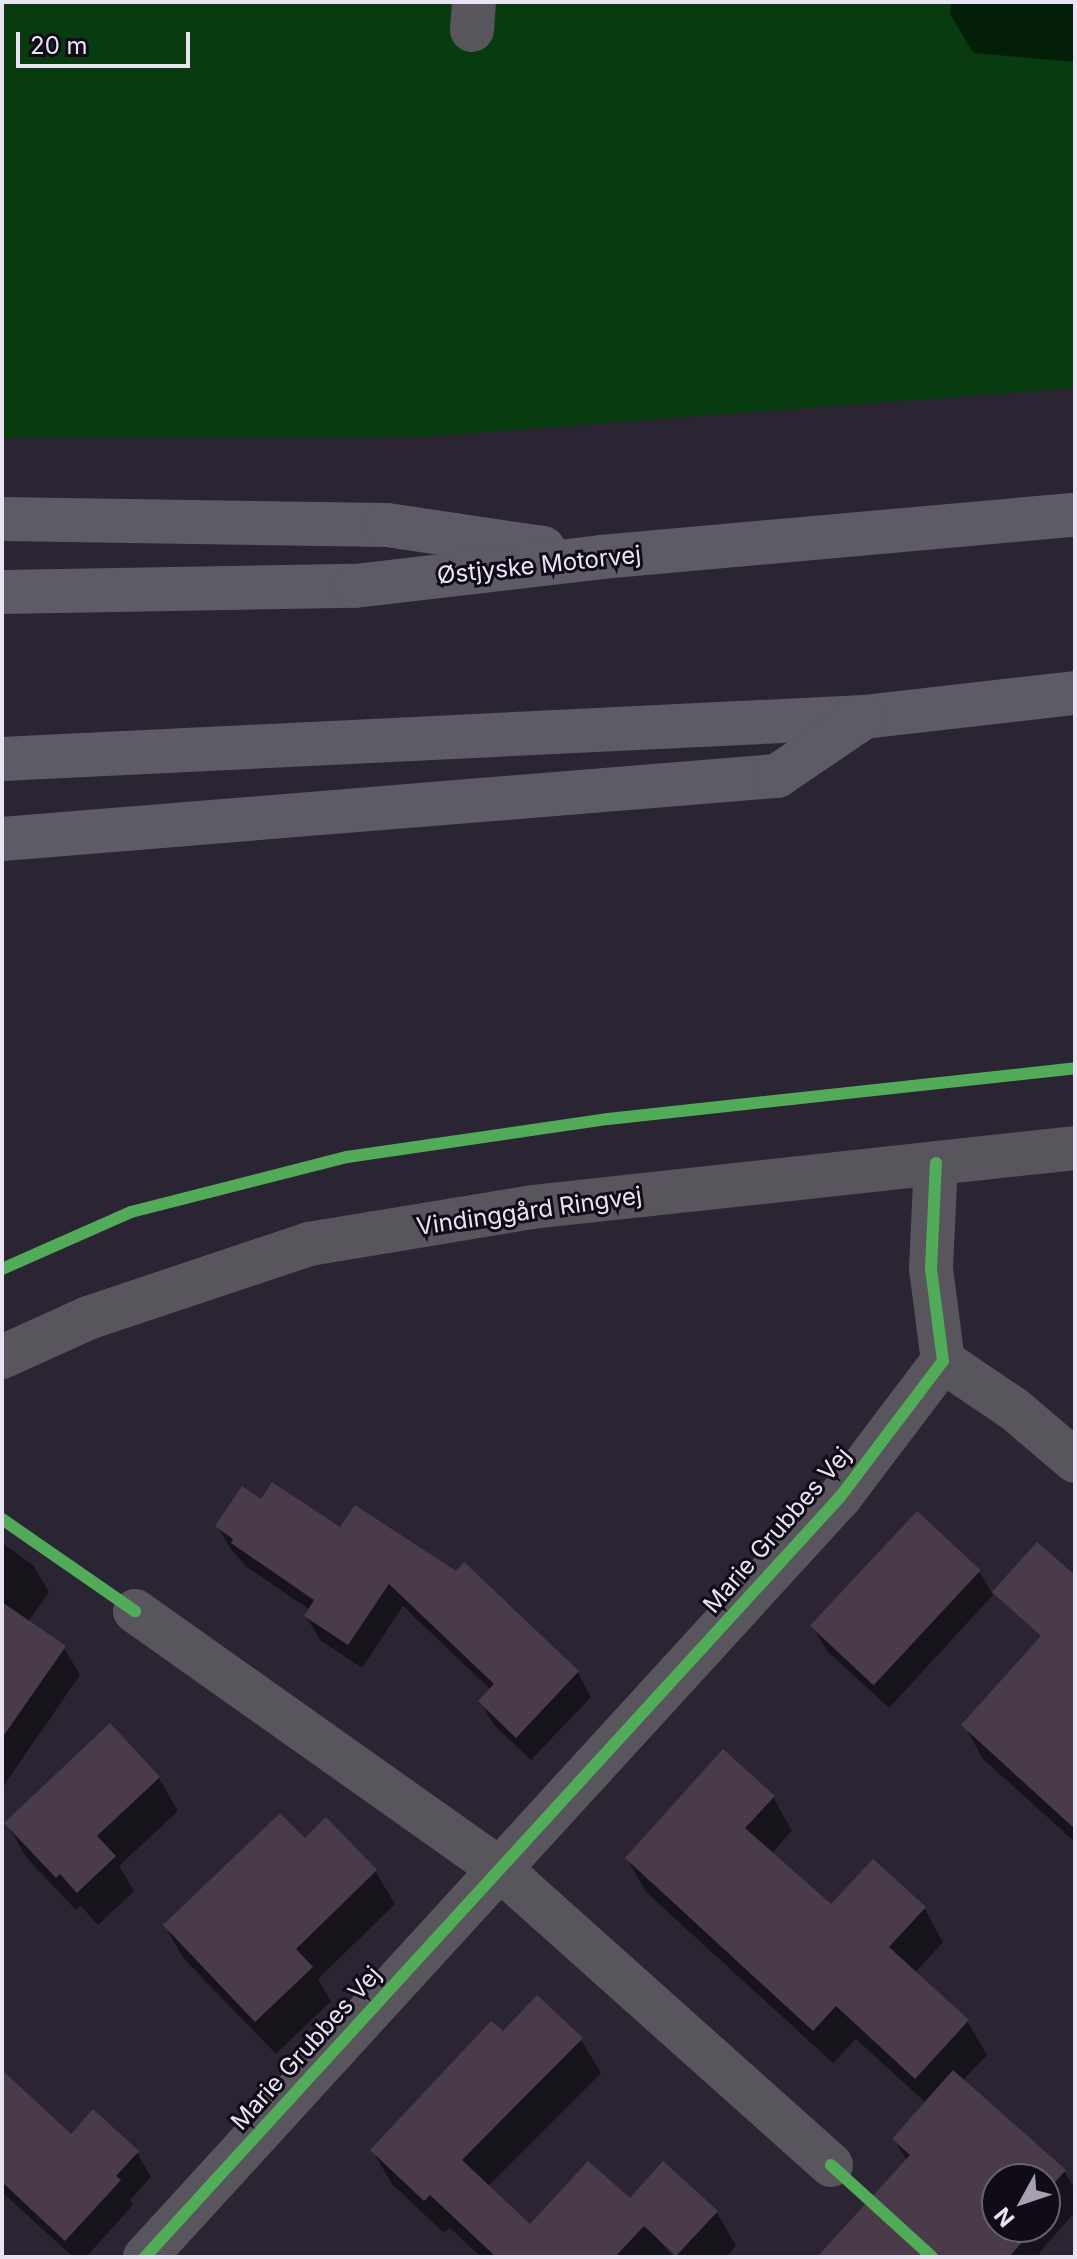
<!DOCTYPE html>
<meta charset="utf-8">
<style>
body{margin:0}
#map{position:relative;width:1077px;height:2259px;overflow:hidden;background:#2b2432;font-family:Inter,sans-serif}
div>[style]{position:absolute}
.green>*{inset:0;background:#093b11}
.shadow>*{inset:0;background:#0007}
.building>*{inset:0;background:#4a3b4a;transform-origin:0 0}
.minor>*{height:44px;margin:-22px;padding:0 22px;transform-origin:22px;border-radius:22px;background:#58555d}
.tertiary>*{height:44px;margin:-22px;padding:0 22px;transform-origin:22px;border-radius:22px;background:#58555d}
.motorway>*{height:44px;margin:-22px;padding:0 22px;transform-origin:22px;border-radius:22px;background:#5d5b65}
.cycleway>*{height:12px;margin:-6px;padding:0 6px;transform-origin:6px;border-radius:6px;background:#51ab58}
span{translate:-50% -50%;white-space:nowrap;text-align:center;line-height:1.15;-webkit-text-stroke:6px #100b16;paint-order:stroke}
.street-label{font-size:24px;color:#eae3f4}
.frame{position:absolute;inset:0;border:4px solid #eae3f4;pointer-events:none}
.north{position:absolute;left:981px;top:2163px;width:80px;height:80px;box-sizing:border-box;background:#100b16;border:2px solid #67616f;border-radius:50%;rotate:230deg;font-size:22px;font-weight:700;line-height:32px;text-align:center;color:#eae3f4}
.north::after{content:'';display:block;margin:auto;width:28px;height:36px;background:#a7a0b0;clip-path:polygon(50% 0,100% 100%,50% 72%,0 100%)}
.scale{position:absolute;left:16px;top:32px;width:174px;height:36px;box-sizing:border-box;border:4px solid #eae3f4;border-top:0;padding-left:10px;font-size:24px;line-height:28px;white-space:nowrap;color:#eae3f4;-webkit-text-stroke:6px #100b16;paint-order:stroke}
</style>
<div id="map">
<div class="green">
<div style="clip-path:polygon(2px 2px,1075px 2px,1075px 388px,420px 437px,2px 438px)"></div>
</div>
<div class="shadow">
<div style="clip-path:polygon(951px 2px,1075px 2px,1075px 62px,973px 53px,950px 14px)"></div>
<div style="clip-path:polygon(261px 1502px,456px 1574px,464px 1565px,578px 1673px,591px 1697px,531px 1760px,494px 1725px,480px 1701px,491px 1690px,403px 1606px,362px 1668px,320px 1640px,306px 1616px,310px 1610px,247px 1567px,232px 1551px,218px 1527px)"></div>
<div style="clip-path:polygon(2px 1543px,33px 1565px,49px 1592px,28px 1622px,64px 1648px,80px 1675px,2px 1788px)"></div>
<div style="clip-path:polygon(979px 1571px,993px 1595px,889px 1708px,827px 1651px,813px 1627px)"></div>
<div style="clip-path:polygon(1075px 1645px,1075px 1842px,983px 1759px,964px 1725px)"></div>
<div style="clip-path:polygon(159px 1778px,178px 1811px,119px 1866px,134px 1891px,98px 1925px,81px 1906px,76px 1910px,26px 1857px,7px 1823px)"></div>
<div style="clip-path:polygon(evenodd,773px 1797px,792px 1831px,771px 1854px,831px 1907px,924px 1908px,943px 1942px,915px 1973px,967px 2021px,987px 2055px,962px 2081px,1064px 2171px,1075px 2189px,1075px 2212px,1039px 2253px,1042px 2257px,820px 2257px,907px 2161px,894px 2139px,926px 2103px,856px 2039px,833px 2063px,646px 1892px,627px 1858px,773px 1797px,997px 2179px,1045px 2179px,1045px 2227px,997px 2227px,997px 2179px)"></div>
<div style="clip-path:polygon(305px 1840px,375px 1871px,395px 1904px,318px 1979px,331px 2001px,276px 2054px,184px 1959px,165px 1926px)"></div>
<div style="clip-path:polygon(503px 2034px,581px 2040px,601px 2073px,487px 2187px,530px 2227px,630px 2201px,663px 2164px,717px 2213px,736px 2246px,726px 2257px,680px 2257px,648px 2228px,674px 2257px,481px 2257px,450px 2228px,444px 2233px,392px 2184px,372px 2150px)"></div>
<div style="clip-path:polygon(2px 2096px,71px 2136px,137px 2153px,151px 2177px,130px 2200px,133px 2205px,86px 2257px,73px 2257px,2px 2192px)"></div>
</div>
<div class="building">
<div style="clip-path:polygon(272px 1482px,340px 1527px,355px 1505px,456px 1571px,464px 1562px,579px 1671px,516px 1738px,478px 1701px,494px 1684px,389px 1584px,348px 1645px,304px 1616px,314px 1600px,231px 1543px,233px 1539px,215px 1526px,242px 1486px,261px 1499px)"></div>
<div style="left:917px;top:1511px;width:87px;height:157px;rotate:43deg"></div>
<div style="clip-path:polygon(1037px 1542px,1075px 1575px,1075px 1829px,961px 1725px,1041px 1636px,992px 1592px)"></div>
<div style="clip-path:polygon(2px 1602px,66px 1646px,2px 1738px)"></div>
<div style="clip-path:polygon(110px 1723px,160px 1777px,97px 1836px,116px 1856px,77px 1893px,60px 1874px,56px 1878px,4px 1823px)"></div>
<div style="clip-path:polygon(723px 1749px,775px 1796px,745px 1828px,831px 1904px,873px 1859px,926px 1907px,889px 1947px,969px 2020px,915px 2079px,836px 2006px,813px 2031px,625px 1858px)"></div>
<div style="clip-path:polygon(280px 1813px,305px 1838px,326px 1817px,377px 1870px,296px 1949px,313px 1967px,255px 2022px,163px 1925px)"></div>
<div style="clip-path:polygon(537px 1995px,583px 2038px,462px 2160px,530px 2224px,588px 2161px,630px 2198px,663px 2161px,718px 2211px,676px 2256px,644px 2226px,615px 2257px,496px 2257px,430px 2195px,424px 2201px,370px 2150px,491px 2021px,503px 2031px)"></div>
<div style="clip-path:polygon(2px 2070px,71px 2134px,93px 2109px,139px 2151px,116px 2176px,121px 2180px,65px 2241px,2px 2182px)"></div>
<div style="clip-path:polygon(953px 2070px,1066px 2170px,1045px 2193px,1045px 2179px,997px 2179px,997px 2227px,1024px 2227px,1030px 2233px,1009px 2257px,817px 2257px,910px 2155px,892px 2139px)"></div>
</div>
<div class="minor">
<div style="left:472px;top:30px;width:28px;rotate:-86deg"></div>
<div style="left:943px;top:1361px;width:86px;rotate:34.1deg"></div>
<div style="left:1014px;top:1409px;width:80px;rotate:40.4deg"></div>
<div style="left:135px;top:1611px;width:447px;rotate:35.3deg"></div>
<div style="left:500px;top:1869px;width:444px;rotate:41.8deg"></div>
<div style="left:145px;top:2257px;width:1030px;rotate:-47.56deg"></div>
<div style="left:840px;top:1497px;width:171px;rotate:-52.9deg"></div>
<div style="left:943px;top:1361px;width:94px;rotate:-97.4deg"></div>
<div style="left:931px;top:1268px;width:105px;rotate:-87.3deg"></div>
</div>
<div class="tertiary">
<div style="left:2px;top:1357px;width:94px;rotate:-24.4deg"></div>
<div style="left:88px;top:1318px;width:233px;rotate:-18.5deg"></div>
<div style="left:309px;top:1244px;width:226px;rotate:-9.4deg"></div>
<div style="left:532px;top:1207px;width:546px;rotate:-6.2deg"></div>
</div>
<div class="motorway">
<div style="left:2px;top:519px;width:385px;rotate:0.9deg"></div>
<div style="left:387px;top:525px;width:158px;rotate:8.4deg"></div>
<div style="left:2px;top:592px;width:353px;rotate:-1deg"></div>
<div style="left:355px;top:586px;width:248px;rotate:-6.7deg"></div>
<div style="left:601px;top:557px;width:476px;rotate:-5.1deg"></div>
<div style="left:2px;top:759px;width:863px;rotate:-2.79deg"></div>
<div style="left:864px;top:717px;width:212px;rotate:-6.5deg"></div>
<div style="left:2px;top:839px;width:778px;rotate:-4.65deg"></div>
<div style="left:777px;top:776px;width:105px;rotate:-34.1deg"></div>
</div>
<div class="cycleway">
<div style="left:2px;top:1269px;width:141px;rotate:-23.8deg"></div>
<div style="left:131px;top:1212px;width:223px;rotate:-14.3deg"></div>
<div style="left:347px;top:1157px;width:264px;rotate:-8.3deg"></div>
<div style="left:608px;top:1119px;width:470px;rotate:-6.2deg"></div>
<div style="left:2px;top:1519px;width:162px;rotate:34.7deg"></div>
<div style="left:831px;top:2165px;width:137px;rotate:42.3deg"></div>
<div style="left:145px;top:2257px;width:1030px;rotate:-47.56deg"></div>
<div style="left:840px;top:1497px;width:171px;rotate:-52.9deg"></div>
<div style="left:943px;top:1361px;width:94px;rotate:-97.4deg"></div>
<div style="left:931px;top:1268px;width:105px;rotate:-87.3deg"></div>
</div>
<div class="street-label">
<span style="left:539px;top:565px;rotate:-6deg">Østjyske Motorvej</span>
<span style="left:529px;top:1211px;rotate:-8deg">Vindinggård Ringvej</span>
<span style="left:777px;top:1530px;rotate:-49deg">Marie Grubbes Vej</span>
<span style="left:306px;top:2048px;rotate:-48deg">Marie Grubbes Vej</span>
</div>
<div class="frame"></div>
<div class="north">N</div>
<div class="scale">20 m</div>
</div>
